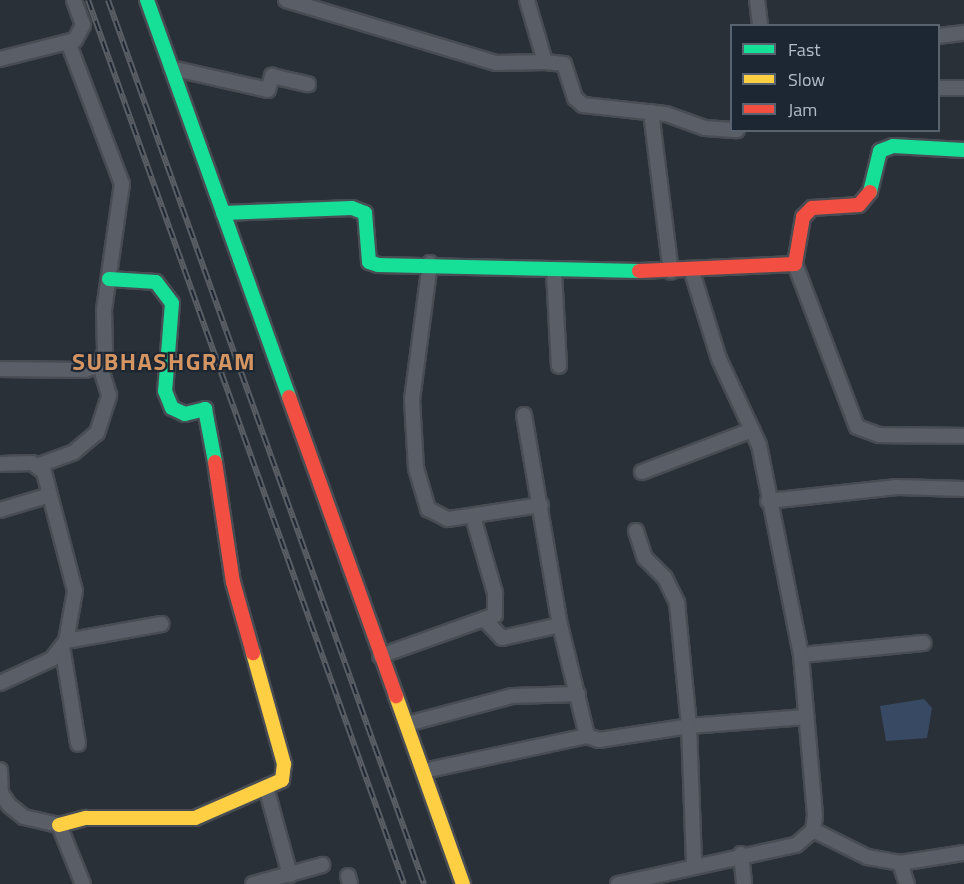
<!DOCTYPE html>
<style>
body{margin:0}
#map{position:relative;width:964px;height:884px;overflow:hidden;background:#2a3038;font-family:"Titillium Web",sans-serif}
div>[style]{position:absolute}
.water>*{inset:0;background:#384963}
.roads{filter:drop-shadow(2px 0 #484c53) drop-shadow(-2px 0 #484c53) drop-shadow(0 2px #484c53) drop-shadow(0 -2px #484c53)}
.street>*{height:14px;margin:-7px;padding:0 7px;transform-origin:7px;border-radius:7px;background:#5a5e66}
.fast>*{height:14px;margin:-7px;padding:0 7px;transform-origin:7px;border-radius:7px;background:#16e098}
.slow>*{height:14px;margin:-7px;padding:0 7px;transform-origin:7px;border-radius:7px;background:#ffcf43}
.jam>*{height:14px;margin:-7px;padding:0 7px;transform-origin:7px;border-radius:7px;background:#f24e42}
.rail>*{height:6px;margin-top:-3px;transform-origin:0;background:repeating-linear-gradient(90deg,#1d2633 0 11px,#595d64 0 22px);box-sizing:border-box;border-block:2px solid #595d64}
span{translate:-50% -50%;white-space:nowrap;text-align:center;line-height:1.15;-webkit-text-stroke:4.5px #1d2633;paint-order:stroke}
.district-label{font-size:24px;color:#d59563;font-weight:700;letter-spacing:1.5px}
.legend{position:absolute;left:730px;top:24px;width:210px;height:108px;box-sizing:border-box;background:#1d2633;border:2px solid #59626f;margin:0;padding:8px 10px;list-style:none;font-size:18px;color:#b4bcc9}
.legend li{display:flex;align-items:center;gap:12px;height:30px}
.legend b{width:30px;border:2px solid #59626f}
</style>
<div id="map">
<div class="water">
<div style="clip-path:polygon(924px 699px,932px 708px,927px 738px,886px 741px,880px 706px)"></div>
</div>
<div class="roads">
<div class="street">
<div style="left:286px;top:0;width:219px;rotate:16.7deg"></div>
<div style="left:496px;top:63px;width:49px;rotate:-1.2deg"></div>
<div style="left:545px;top:62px;width:65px;rotate:-106.2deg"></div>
<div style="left:757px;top:0;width:26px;rotate:83deg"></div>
<div style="left:938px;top:36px;width:26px;rotate:-7deg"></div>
<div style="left:0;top:59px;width:77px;rotate:-14.2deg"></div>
<div style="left:75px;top:40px;width:17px;rotate:-62deg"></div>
<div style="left:83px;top:25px;width:27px;rotate:-110deg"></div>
<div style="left:545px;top:62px;width:19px;rotate:6deg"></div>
<div style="left:564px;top:64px;width:36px;rotate:72deg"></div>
<div style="left:575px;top:98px;width:11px;rotate:41deg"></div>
<div style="left:583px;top:105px;width:83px;rotate:6.2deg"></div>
<div style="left:666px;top:114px;width:41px;rotate:19.7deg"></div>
<div style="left:705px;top:128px;width:32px;rotate:4deg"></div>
<div style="left:171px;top:68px;width:99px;rotate:12.8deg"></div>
<div style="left:268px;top:90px;width:15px;rotate:-74deg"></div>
<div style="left:272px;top:76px;width:37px;rotate:13deg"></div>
<div style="left:938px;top:88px;width:26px"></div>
<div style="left:651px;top:112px;width:161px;rotate:82.9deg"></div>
<div style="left:430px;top:263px;width:137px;rotate:97.5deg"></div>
<div style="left:412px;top:399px;width:69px;rotate:86.7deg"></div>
<div style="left:416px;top:468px;width:43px;rotate:73.7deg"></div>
<div style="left:428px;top:509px;width:22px;rotate:27deg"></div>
<div style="left:448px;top:519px;width:94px;rotate:-8.6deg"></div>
<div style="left:795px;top:264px;width:174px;rotate:69.2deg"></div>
<div style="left:857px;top:427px;width:23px;rotate:20deg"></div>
<div style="left:879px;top:435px;width:85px;rotate:0.7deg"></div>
<div style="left:554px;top:271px;width:95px;rotate:87deg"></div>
<div style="left:0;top:369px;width:85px;rotate:0.7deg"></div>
<div style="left:85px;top:370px;width:16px;rotate:-18deg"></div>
<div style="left:100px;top:365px;width:15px;rotate:-70deg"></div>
<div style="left:105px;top:351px;width:41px;rotate:-91.4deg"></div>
<div style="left:104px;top:310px;width:127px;rotate:-81.9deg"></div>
<div style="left:122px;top:184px;width:152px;rotate:-110.8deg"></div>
<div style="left:524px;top:415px;width:213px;rotate:80.3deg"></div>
<div style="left:560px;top:625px;width:114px;rotate:76.3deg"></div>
<div style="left:587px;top:736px;width:13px;rotate:18deg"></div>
<div style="left:599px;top:740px;width:91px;rotate:-8.8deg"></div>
<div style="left:689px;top:726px;width:117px;rotate:-4.4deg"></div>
<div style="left:0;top:464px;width:32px;rotate:-2deg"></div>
<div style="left:32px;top:463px;width:15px;rotate:37deg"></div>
<div style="left:44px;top:472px;width:123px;rotate:75.4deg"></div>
<div style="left:75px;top:591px;width:51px;rotate:100.2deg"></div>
<div style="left:66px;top:641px;width:23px;rotate:128deg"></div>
<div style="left:52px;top:659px;width:57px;rotate:155.2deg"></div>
<div style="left:39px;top:465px;width:37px;rotate:-20deg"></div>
<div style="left:74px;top:452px;width:30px;rotate:-40deg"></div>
<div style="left:97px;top:433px;width:40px;rotate:-72deg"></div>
<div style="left:109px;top:395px;width:31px;rotate:-107deg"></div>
<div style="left:642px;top:472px;width:118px;rotate:-20.9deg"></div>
<div style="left:768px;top:501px;width:130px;rotate:-6.2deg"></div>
<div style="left:897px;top:487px;width:67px;rotate:1.7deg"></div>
<div style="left:0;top:510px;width:52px;rotate:-16.7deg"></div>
<div style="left:636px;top:531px;width:28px;rotate:72deg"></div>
<div style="left:645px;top:558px;width:28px;rotate:45deg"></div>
<div style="left:665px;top:578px;width:28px;rotate:64deg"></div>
<div style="left:677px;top:603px;width:124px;rotate:84.4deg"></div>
<div style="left:689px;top:726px;width:137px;rotate:87.9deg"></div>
<div style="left:487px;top:622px;width:22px;rotate:47deg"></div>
<div style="left:502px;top:638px;width:59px;rotate:-12.6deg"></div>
<div style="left:66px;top:641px;width:97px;rotate:-10.1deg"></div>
<div style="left:62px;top:646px;width:99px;rotate:80.7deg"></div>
<div style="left:801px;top:655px;width:123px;rotate:-5.6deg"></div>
<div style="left:380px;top:656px;width:122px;rotate:-19.6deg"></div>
<div style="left:495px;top:615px;width:22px;rotate:-90deg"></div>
<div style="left:495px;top:593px;width:79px;rotate:-106.1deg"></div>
<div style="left:407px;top:724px;width:109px;rotate:-14.9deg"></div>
<div style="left:512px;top:696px;width:66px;rotate:-1.7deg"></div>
<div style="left:0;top:770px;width:23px;rotate:88deg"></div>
<div style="left:1px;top:793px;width:14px;rotate:56deg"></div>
<div style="left:9px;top:805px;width:19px;rotate:39deg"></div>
<div style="left:24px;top:817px;width:36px;rotate:13deg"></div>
<div style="left:59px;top:825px;width:64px;rotate:67.9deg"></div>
<div style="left:424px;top:771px;width:167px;rotate:-12.1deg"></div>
<div style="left:267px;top:791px;width:87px;rotate:74.7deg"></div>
<div style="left:813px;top:830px;width:60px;rotate:26.6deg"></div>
<div style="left:867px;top:857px;width:34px;rotate:10deg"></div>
<div style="left:900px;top:863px;width:65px;rotate:-8.9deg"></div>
<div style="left:741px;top:854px;width:30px;rotate:84deg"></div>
<div style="left:900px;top:863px;width:22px;rotate:72deg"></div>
<div style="left:348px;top:876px;width:8px;rotate:76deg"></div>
<div style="left:253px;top:884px;width:72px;rotate:-15.4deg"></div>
<div style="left:618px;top:884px;width:182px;rotate:-12.4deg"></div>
<div style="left:796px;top:845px;width:23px;rotate:-41deg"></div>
<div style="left:813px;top:830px;width:15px;rotate:-82deg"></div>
<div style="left:815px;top:815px;width:161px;rotate:-95deg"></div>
<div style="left:801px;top:655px;width:214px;rotate:-101.3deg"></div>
<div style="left:759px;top:445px;width:95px;rotate:-114.9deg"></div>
<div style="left:719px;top:359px;width:91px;rotate:-107.2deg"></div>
</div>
<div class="fast">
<div style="left:147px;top:0;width:422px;rotate:70.3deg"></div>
<div style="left:870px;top:192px;width:42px;rotate:-76.3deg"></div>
<div style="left:880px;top:151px;width:14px;rotate:-21deg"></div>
<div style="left:893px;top:146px;width:71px;rotate:3.2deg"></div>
<div style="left:223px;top:213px;width:129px;rotate:-2.2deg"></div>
<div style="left:352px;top:208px;width:14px;rotate:21deg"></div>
<div style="left:365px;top:213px;width:49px;rotate:85.3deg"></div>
<div style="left:369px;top:262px;width:9px;rotate:18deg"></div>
<div style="left:378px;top:265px;width:261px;rotate:1.3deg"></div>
<div style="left:109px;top:279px;width:47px;rotate:3.7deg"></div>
<div style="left:156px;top:282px;width:26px;rotate:53deg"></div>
<div style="left:172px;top:303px;width:88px;rotate:94.5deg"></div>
<div style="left:165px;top:391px;width:18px;rotate:68deg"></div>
<div style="left:172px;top:408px;width:14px;rotate:25deg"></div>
<div style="left:185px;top:414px;width:21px;rotate:-14deg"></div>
<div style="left:205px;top:409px;width:54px;rotate:79.3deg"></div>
</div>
<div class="slow">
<div style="left:396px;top:696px;width:200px;rotate:70.4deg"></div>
<div style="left:59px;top:825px;width:28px;rotate:-15deg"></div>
<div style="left:86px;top:818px;width:109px"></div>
<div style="left:195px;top:818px;width:95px;rotate:-23.6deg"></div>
<div style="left:282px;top:780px;width:16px;rotate:-83deg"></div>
<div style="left:284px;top:764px;width:115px;rotate:-105.6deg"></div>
</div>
<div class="jam">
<div style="left:639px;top:271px;width:156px;rotate:-2.6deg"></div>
<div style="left:795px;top:264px;width:48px;rotate:-80.3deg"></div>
<div style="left:803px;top:217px;width:13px;rotate:-45deg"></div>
<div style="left:812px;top:208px;width:47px;rotate:-3.7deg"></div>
<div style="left:859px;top:205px;width:17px;rotate:-50deg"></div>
<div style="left:289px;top:397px;width:318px;rotate:70.3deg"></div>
<div style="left:215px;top:462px;width:121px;rotate:81.5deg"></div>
<div style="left:233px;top:582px;width:74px;rotate:74.3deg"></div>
</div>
</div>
<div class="rail">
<div style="left:88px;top:0;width:939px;rotate:70.33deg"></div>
<div style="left:108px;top:0;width:939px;rotate:70.33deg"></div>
</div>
<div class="district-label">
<span style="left:164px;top:362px">SUBHASHGRAM</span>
</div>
<ul class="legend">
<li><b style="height:8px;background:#16e098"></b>Fast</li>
<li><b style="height:8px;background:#ffcf43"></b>Slow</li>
<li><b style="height:8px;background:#f24e42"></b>Jam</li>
</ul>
</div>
